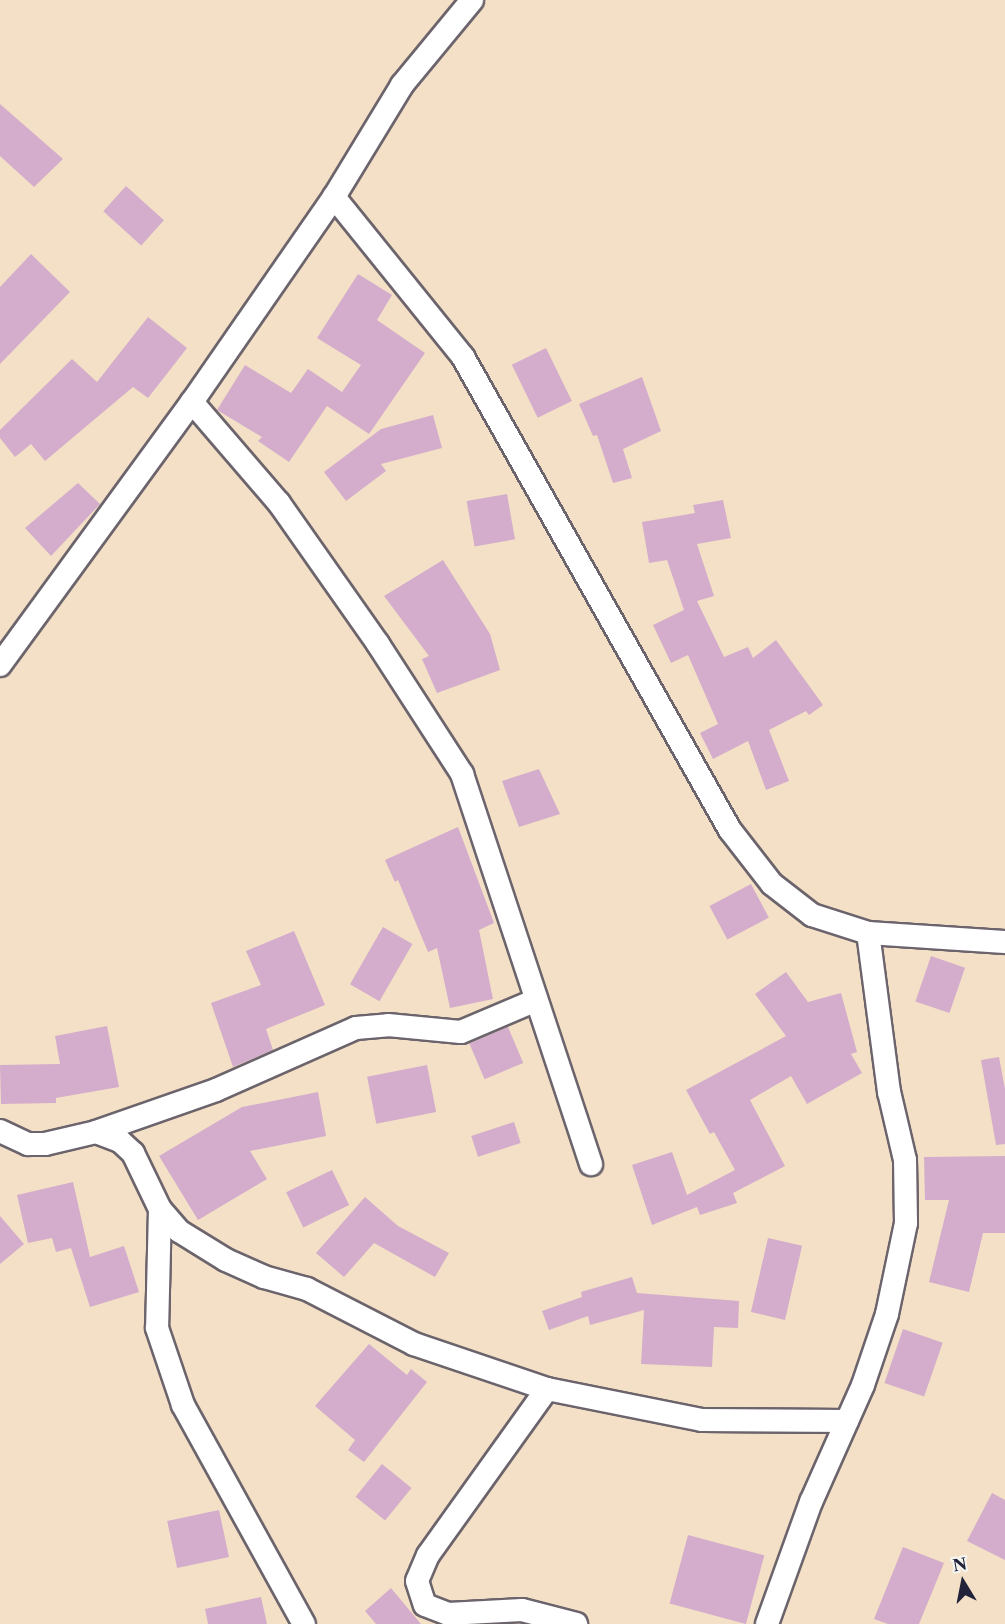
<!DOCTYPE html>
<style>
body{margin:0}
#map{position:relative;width:1005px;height:1624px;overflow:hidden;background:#f4e0c6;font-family:"Libre Caslon Text",serif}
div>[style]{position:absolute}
.building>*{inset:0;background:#d3adcb;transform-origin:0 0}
.roads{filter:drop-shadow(2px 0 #6c646c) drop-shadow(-2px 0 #6c646c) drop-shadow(0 2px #6c646c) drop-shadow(0 -2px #6c646c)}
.minor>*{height:22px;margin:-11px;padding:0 11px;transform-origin:11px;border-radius:11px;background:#fff}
span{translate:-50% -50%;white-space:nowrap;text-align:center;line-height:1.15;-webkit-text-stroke:4.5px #f6f6f2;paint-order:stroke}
.north{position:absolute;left:933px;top:1552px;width:60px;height:60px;-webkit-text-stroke:4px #f6f6f2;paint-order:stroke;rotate:350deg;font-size:16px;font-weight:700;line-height:24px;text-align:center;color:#22223b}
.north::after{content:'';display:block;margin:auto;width:21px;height:27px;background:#22223b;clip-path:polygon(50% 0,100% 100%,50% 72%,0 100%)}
</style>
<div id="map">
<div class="building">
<div style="clip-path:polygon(0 104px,63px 159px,34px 187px,0 156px)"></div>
<div style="left:126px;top:186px;width:51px;height:34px;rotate:42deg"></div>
<div style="clip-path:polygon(31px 254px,70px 292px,0 364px,0 287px)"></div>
<div style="clip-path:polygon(358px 274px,392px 295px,377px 320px,425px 353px,369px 434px,327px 406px,289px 462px,258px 441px,262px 437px,217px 410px,245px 365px,291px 393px,308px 369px,342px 392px,361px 365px,317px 338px)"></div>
<div style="clip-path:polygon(148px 317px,187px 348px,148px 398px,133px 387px,45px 461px,31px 444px,15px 457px,0 438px,0 430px,72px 359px,97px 382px)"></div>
<div style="left:546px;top:348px;width:59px;height:38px;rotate:64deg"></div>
<div style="clip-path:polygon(642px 377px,661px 431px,623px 449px,632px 478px,613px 483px,597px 435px,593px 436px,579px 404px)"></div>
<div style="clip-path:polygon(433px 415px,442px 448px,381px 464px,386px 471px,346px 501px,324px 472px,381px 429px)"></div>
<div style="clip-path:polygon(78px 483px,100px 504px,51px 556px,25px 528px)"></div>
<div style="left:507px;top:494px;width:46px;height:41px;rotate:80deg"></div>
<div style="clip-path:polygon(723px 500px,731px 538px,697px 544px,714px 596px,697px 601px,724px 657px,748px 647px,753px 658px,776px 640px,823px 705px,809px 715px,806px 711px,769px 730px,789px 781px,766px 790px,748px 741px,713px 759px,700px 733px,718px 724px,688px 655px,671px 663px,653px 625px,684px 610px,667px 560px,649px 563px,642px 522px,695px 513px,693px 505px)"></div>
<div style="clip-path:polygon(443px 560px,490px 634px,500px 670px,437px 693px,422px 659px,429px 656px,384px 596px)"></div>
<div style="clip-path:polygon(539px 769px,560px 814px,519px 827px,502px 781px)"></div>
<div style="clip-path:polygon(458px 827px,494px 923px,479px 930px,493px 999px,450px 1008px,437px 948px,428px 952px,398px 880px,395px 882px,385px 860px)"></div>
<div style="left:751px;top:884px;width:38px;height:47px;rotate:62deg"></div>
<div style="left:383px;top:927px;width:34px;height:66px;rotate:30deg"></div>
<div style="clip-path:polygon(294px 931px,325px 1005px,266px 1029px,273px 1050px,233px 1067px,211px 1003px,261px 985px,246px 951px)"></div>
<div style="left:931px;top:956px;width:36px;height:48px;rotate:19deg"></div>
<div style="clip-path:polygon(786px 972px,808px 1002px,841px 993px,857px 1052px,851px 1054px,862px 1073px,807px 1104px,791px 1076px,750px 1100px,785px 1166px,733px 1193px,737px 1203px,700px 1215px,697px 1207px,652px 1225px,632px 1165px,672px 1152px,687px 1195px,735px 1170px,714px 1132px,710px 1134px,686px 1090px,786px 1036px,755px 994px)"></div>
<div style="clip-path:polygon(107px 1026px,119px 1087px,56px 1098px,56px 1103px,1px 1104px,0 1065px,60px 1064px,55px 1036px)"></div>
<div style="left:508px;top:1027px;width:39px;height:42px;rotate:67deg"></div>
<div style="clip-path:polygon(999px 1057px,1005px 1089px,1005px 1144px,996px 1145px,981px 1060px)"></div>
<div style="left:427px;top:1065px;width:48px;height:61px;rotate:79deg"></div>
<div style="clip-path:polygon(318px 1092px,326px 1136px,250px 1151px,267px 1179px,198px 1220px,159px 1156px,242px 1107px)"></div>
<div style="left:514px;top:1122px;width:22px;height:45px;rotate:72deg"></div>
<div style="clip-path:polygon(1005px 1156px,1005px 1233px,983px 1233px,969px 1292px,929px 1282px,949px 1200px,925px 1200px,924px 1157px)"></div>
<div style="left:332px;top:1170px;width:39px;height:51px;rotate:64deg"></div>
<div style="clip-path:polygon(73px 1182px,90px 1257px,124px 1246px,139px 1292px,90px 1307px,71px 1248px,56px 1252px,52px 1238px,28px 1243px,17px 1195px)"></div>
<div style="clip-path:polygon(365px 1197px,398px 1226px,449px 1253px,435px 1277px,374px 1243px,344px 1277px,316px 1253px)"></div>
<div style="clip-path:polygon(0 1216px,24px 1244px,0 1264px)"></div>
<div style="left:768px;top:1238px;width:35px;height:76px;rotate:13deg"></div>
<div style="clip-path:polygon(632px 1277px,637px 1293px,739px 1301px,738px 1328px,714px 1327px,712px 1367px,641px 1364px,644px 1310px,590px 1325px,588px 1316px,549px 1330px,542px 1311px,582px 1297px,581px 1292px)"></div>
<div style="left:903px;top:1329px;width:42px;height:57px;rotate:19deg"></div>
<div style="clip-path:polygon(369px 1344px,407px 1375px,411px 1369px,427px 1382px,364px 1462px,348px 1450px,355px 1440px,315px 1406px)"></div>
<div style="left:382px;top:1464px;width:38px;height:42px;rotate:39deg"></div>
<div style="clip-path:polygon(992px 1493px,1005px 1500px,1005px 1560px,967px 1541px)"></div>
<div style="left:219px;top:1510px;width:48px;height:53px;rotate:78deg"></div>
<div style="left:688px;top:1535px;width:79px;height:71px;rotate:15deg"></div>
<div style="clip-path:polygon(903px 1547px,944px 1563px,919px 1624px,888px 1624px,874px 1619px)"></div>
<div style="clip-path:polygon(391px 1588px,421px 1624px,376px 1624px,365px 1611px)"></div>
<div style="clip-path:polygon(261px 1597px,267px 1624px,208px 1624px,205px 1609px)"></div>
</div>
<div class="roads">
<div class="minor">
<div style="left:334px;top:197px;width:206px;rotate:51.1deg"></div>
<div style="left:463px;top:357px;width:543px;rotate:60.56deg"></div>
<div style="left:730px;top:830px;width:68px;rotate:52.1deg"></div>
<div style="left:772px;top:884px;width:51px;rotate:37.8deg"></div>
<div style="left:812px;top:915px;width:59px;rotate:17.8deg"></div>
<div style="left:868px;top:933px;width:137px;rotate:3.8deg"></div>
<div style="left:192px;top:402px;width:133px;rotate:49.3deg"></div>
<div style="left:279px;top:503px;width:172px;rotate:54.9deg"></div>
<div style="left:378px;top:644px;width:155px;rotate:57.1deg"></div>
<div style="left:462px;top:774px;width:411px;rotate:71.7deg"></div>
<div style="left:0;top:665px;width:326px;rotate:-53.9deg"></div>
<div style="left:192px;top:402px;width:249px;rotate:-55.3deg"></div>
<div style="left:334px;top:197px;width:131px;rotate:-58.7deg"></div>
<div style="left:402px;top:85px;width:110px;rotate:-50.5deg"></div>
<div style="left:0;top:1131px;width:31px;rotate:25deg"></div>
<div style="left:28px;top:1144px;width:17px"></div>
<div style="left:45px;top:1144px;width:52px;rotate:-13.2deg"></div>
<div style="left:96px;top:1132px;width:127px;rotate:-19.3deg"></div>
<div style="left:216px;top:1090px;width:153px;rotate:-23.9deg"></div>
<div style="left:356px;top:1028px;width:32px;rotate:-5deg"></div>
<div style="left:388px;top:1025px;width:73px;rotate:5.5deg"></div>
<div style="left:461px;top:1032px;width:79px;rotate:-23deg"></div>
<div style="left:96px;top:1132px;width:26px;rotate:21deg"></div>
<div style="left:120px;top:1141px;width:18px;rotate:43deg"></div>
<div style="left:133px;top:1153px;width:62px;rotate:64.3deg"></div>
<div style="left:160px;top:1209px;width:29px;rotate:49deg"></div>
<div style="left:179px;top:1231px;width:55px;rotate:31.7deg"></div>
<div style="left:226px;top:1260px;width:42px;rotate:24.1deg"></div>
<div style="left:264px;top:1277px;width:45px;rotate:15.6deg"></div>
<div style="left:307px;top:1289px;width:120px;rotate:27.2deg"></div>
<div style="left:414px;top:1344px;width:140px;rotate:18.7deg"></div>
<div style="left:547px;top:1389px;width:158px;rotate:11.3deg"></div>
<div style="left:702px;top:1420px;width:145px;rotate:0.4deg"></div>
<div style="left:160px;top:1209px;width:119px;rotate:91.4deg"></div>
<div style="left:157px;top:1328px;width:81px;rotate:71.3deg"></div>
<div style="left:183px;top:1405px;width:250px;rotate:61.1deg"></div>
<div style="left:547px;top:1389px;width:204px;rotate:125.6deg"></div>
<div style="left:428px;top:1555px;width:28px;rotate:113deg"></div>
<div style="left:417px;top:1581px;width:25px;rotate:72deg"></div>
<div style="left:425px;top:1605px;width:25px;rotate:21deg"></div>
<div style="left:448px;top:1614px;width:74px;rotate:-3.1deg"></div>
<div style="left:522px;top:1610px;width:56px;rotate:14.5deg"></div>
<div style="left:767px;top:1624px;width:130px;rotate:-70.2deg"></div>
<div style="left:811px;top:1502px;width:128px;rotate:-66deg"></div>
<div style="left:863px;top:1385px;width:75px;rotate:-71.3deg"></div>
<div style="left:887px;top:1314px;width:93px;rotate:-78.2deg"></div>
<div style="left:906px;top:1223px;width:63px;rotate:-90.9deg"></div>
<div style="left:905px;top:1160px;width:70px;rotate:-103.2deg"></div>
<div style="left:889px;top:1092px;width:160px;rotate:-97.5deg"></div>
</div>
</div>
<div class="north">N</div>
</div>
